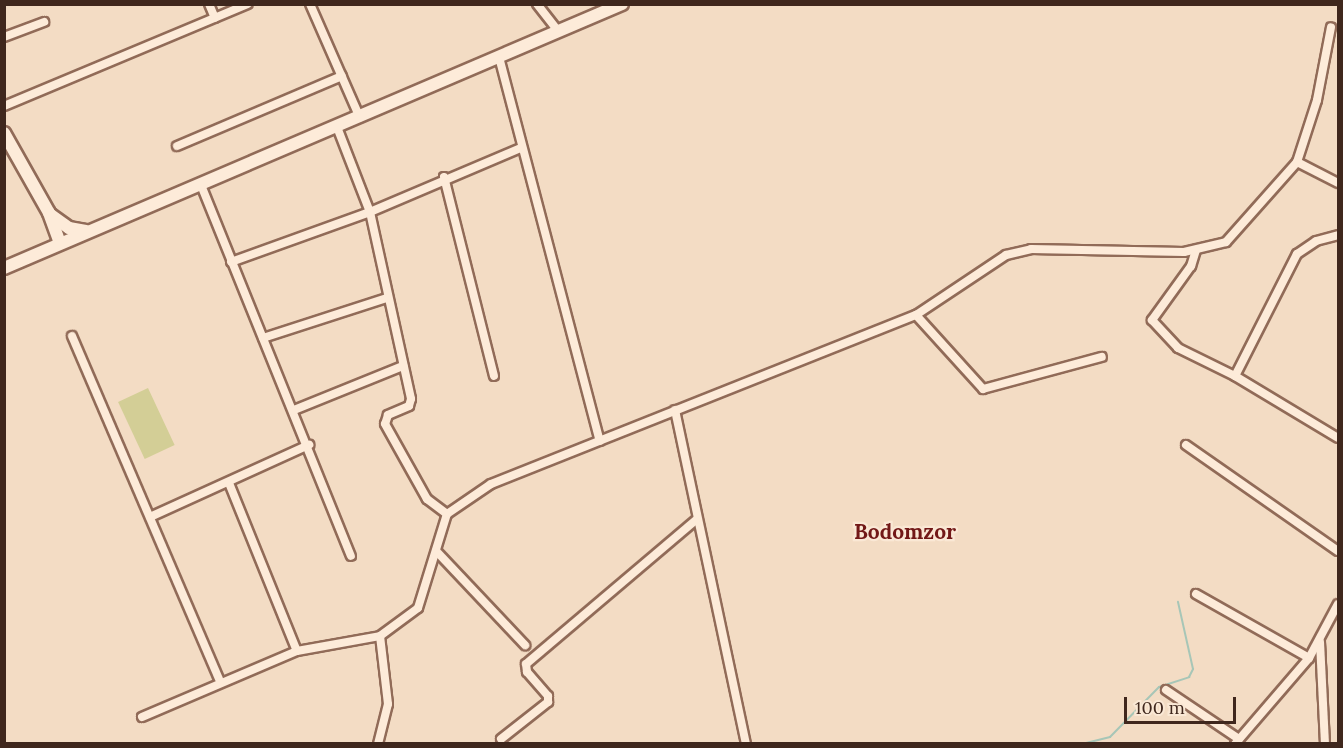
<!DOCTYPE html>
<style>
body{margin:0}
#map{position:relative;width:1343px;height:748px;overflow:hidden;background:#f3dcc4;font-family:Lora,serif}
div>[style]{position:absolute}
.green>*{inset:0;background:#d3ce96;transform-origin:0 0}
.stream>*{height:2px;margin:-1px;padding:0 1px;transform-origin:1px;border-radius:1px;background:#a7c6b7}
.roads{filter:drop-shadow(2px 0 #916b58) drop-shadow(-2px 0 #916b58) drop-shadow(0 2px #916b58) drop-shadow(0 -2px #916b58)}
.minor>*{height:8px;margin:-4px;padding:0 4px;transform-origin:4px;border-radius:4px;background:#fdebd9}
.secondary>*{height:12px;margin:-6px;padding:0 6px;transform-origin:6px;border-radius:6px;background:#fdebd9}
span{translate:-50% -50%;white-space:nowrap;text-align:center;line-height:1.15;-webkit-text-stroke:4.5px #fae8d5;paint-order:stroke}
.quarter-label{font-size:21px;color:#721817;font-weight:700}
.frame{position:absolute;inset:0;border:6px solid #3f271d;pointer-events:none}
.scale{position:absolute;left:1124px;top:697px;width:112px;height:27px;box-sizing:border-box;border:3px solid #3f271d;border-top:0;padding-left:8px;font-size:18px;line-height:21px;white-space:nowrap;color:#3f271d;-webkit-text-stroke:4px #fae8d5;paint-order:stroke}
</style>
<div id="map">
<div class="green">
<div style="left:148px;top:388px;width:63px;height:33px;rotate:65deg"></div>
</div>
<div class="stream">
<div style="left:1082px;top:744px;width:29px;rotate:-14deg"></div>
<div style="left:1110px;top:737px;width:70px;rotate:-45.6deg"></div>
<div style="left:1159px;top:687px;width:32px;rotate:-18deg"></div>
<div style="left:1189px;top:677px;width:9px;rotate:-63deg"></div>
<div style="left:1193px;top:669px;width:69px;rotate:-102.6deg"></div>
</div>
<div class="roads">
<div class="minor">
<div style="left:209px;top:4px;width:15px;rotate:67deg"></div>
<div style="left:310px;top:4px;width:124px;rotate:66.3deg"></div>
<div style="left:537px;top:4px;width:34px;rotate:52deg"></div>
<div style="left:4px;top:37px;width:43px;rotate:-20.6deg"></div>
<div style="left:499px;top:57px;width:397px;rotate:75.3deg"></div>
<div style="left:4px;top:106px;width:264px;rotate:-22.7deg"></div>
<div style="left:337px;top:127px;width:91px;rotate:68.8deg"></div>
<div style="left:370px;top:212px;width:191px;rotate:77.6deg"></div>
<div style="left:411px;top:399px;width:7px;rotate:106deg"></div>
<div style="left:409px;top:406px;width:23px;rotate:157deg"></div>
<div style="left:388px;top:415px;width:9px;rotate:108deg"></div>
<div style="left:385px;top:424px;width:86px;rotate:60.8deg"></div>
<div style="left:427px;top:499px;width:25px;rotate:37deg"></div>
<div style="left:177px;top:146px;width:179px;rotate:-23deg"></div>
<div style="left:1297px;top:162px;width:46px;rotate:27.1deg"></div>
<div style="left:444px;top:177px;width:205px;rotate:75.9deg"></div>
<div style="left:201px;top:185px;width:400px;rotate:68deg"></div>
<div style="left:1196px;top:250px;width:17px;rotate:107deg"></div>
<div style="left:1191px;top:266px;width:67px;rotate:125.8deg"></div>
<div style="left:1152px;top:320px;width:38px;rotate:47deg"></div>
<div style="left:1178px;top:348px;width:64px;rotate:26.2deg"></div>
<div style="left:1235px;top:376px;width:120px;rotate:31deg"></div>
<div style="left:231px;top:262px;width:148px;rotate:-19.8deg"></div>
<div style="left:370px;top:212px;width:164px;rotate:-23deg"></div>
<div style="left:916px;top:315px;width:100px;rotate:47.8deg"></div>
<div style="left:983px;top:389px;width:123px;rotate:-15.1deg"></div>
<div style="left:72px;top:336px;width:376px;rotate:66.8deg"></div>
<div style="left:263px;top:338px;width:130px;rotate:-17.9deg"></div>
<div style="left:1235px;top:376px;width:137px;rotate:-63.1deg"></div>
<div style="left:1297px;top:254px;width:23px;rotate:-34deg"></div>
<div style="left:1316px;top:241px;width:23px;rotate:-15deg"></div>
<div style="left:294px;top:410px;width:118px;rotate:-22deg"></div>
<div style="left:675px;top:410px;width:341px;rotate:78deg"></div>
<div style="left:1186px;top:445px;width:185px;rotate:34.9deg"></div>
<div style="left:229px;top:483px;width:181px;rotate:68deg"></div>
<div style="left:150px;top:517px;width:175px;rotate:-24.4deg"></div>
<div style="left:438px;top:553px;width:127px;rotate:46.6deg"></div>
<div style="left:1196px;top:594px;width:130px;rotate:29.5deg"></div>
<div style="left:1320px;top:642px;width:102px;rotate:87.2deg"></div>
<div style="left:1166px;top:690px;width:88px;rotate:33.9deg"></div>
<div style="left:142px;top:717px;width:168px;rotate:-23.1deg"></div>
<div style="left:297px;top:651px;width:84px;rotate:-10.2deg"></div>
<div style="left:380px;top:636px;width:47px;rotate:-36.4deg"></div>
<div style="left:418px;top:608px;width:98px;rotate:-72.9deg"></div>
<div style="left:447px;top:514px;width:53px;rotate:-34.3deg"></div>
<div style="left:491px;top:484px;width:457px;rotate:-21.7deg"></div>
<div style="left:916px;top:315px;width:108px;rotate:-33.7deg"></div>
<div style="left:1006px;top:255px;width:26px;rotate:-13deg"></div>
<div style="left:1031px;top:249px;width:153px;rotate:1.1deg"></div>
<div style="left:1184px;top:252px;width:43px;rotate:-13.4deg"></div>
<div style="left:1226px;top:242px;width:107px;rotate:-48.4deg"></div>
<div style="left:1297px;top:162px;width:65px;rotate:-72.1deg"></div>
<div style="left:1317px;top:100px;width:74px;rotate:-79.1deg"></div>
<div style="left:501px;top:739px;width:60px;rotate:-38.2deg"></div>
<div style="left:548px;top:702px;width:6px;rotate:-90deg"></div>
<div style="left:548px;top:696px;width:32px;rotate:-131deg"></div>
<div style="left:527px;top:672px;width:8px;rotate:-97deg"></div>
<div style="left:526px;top:664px;width:223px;rotate:-40.3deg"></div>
<div style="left:378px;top:744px;width:41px;rotate:-76deg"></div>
<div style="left:388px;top:704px;width:68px;rotate:-96.7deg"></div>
<div style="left:1235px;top:744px;width:113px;rotate:-49.3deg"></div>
<div style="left:1309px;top:658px;width:61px;rotate:-61.8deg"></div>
</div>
<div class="secondary">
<div style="left:4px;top:133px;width:92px;rotate:60.6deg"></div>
<div style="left:49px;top:213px;width:32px;rotate:70deg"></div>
<div style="left:51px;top:215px;width:22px;rotate:36deg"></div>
<div style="left:69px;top:228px;width:17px;rotate:10deg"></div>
<div style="left:4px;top:268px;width:672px;rotate:-23.13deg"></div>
</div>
</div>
<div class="quarter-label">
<span style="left:905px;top:532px">Bodomzor</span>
</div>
<div class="frame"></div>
<div class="scale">100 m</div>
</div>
